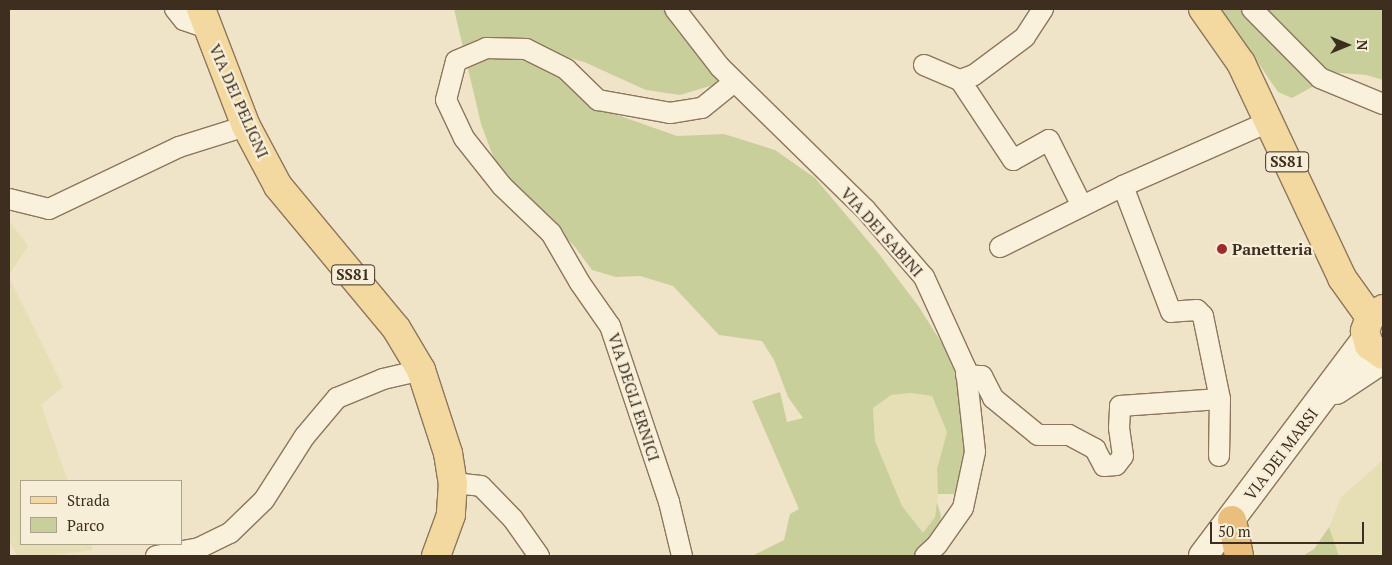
<!DOCTYPE html>
<style>
body{margin:0}
#map{position:relative;width:1392px;height:565px;overflow:hidden;background:#f0e4c8;font-family:"PT Serif",serif}
div>[style]{position:absolute}
.farmland>*{inset:0;background:#e6deb5}
.green>*{inset:0;background:#c9cf9b}
.roads{filter:drop-shadow(1px 0 #8d765c) drop-shadow(-1px 0 #8d765c) drop-shadow(0 1px #8d765c) drop-shadow(0 -1px #8d765c)}
.minor>*{height:20px;margin:-10px;padding:0 10px;transform-origin:10px;border-radius:10px;background:#faf1dc}
.secondary>*{height:28px;margin:-14px;padding:0 14px;transform-origin:14px;border-radius:14px;background:#faf1dc}
.primary>*{height:28px;margin:-14px;padding:0 14px;transform-origin:14px;border-radius:14px;background:#f3d9a0}
.trunk>*{height:28px;margin:-14px;padding:0 14px;transform-origin:14px;border-radius:14px;background:#eabe7c}
.dots>*{width:14px;height:14px;translate:-50% -50%;box-sizing:border-box;border:2px solid #f7eed8;border-radius:50%}
span{translate:-50% -50%;white-space:nowrap;text-align:center;line-height:1.15;-webkit-text-stroke:4.5px #f7eed8;paint-order:stroke}
.shield-label span{padding:1px 4px;background:#f7eed8;border:1px solid;border-radius:4px;-webkit-text-stroke-width:0}
.shield-label{font-size:15px;color:#3d2e20;font-weight:700}
.street-label{font-size:16px;color:#3d2e20}
.poi-label{font-size:16px;color:#3d2e20;font-weight:700}
.left{translate:0 -50%;text-align:left}
.frame{position:absolute;inset:0;border:10px solid #3d2e20;pointer-events:none}
.legend{position:absolute;left:20px;top:480px;width:162px;height:65px;box-sizing:border-box;background:#f7eed8;border:1px solid #ada18e;margin:0;padding:6px 9px;list-style:none;font-size:15px;color:#3d2e20}
.legend li{display:flex;align-items:center;gap:10px;height:25px}
.legend b{width:25px;border:1px solid #ada18e}
.north{position:absolute;left:1322px;top:20px;width:50px;height:50px;-webkit-text-stroke:4px #f7eed8;paint-order:stroke;rotate:90deg;font-size:14px;font-weight:700;line-height:20px;text-align:center;color:#3d2e20}
.north::after{content:'';display:block;margin:auto;width:18px;height:22px;background:#3d2e20;clip-path:polygon(50% 0,100% 100%,50% 72%,0 100%)}
.scale{position:absolute;left:1210px;top:522px;width:154px;height:22px;box-sizing:border-box;border:2px solid #3d2e20;border-top:0;padding-left:6px;font-size:15px;line-height:18px;white-space:nowrap;color:#3d2e20;-webkit-text-stroke:4px #f7eed8;paint-order:stroke}
</style>
<div id="map">
<div class="farmland">
<div style="clip-path:polygon(9px 220px,28px 246px,9px 275px)"></div>
<div style="clip-path:polygon(9px 277px,63px 387px,41px 405px,68px 481px,21px 481px,21px 544px,91px 544px,93px 550px,48px 556px,17px 556px,9px 540px)"></div>
<div style="clip-path:polygon(911px 393px,932px 396px,947px 432px,937px 469px,938px 494px,935px 517px,923px 534px,902px 506px,875px 441px,873px 408px,890px 395px)"></div>
<div style="clip-path:polygon(1383px 460px,1383px 556px,1339px 556px,1329px 527px,1341px 497px)"></div>
</div>
<div class="green">
<div style="clip-path:polygon(454px 9px,666px 9px,674px 27px,720px 83px,680px 95px,646px 90px,584px 62px,545px 51px,592px 106px,677px 136px,724px 134px,775px 150px,815px 178px,879px 254px,919px 307px,951px 358px,960px 392px,967px 438px,955px 494px,938px 494px,937px 469px,947px 432px,932px 396px,911px 393px,891px 395px,873px 408px,875px 441px,902px 506px,923px 533px,935px 517px,937px 502px,941px 516px,939px 532px,925px 549px,915px 556px,752px 556px,784px 540px,790px 514px,799px 509px,752px 401px,780px 392px,787px 422px,803px 418px,788px 397px,774px 360px,762px 341px,719px 335px,673px 286px,640px 276px,616px 277px,592px 270px,575px 247px,541px 211px,500px 175px,481px 124px)"></div>
<div style="clip-path:polygon(1218px 9px,1383px 9px,1383px 80px,1366px 75px,1327px 72px,1314px 86px,1292px 98px,1278px 92px,1236px 30px)"></div>
<div style="clip-path:polygon(1329px 527px,1339px 556px,1303px 556px,1314px 549px)"></div>
</div>
<div class="roads">
<div class="minor">
<div style="left:175px;top:9px;width:14px;rotate:51deg"></div>
<div style="left:184px;top:20px;width:24px;rotate:19deg"></div>
<div style="left:675px;top:9px;width:73px;rotate:52.2deg"></div>
<div style="left:720px;top:67px;width:203px;rotate:44.4deg"></div>
<div style="left:865px;top:209px;width:90px;rotate:49.1deg"></div>
<div style="left:924px;top:277px;width:101px;rotate:65.5deg"></div>
<div style="left:966px;top:369px;width:83px;rotate:83.8deg"></div>
<div style="left:975px;top:452px;width:57px;rotate:102.1deg"></div>
<div style="left:963px;top:508px;width:45px;rotate:125.1deg"></div>
<div style="left:937px;top:545px;width:16px;rotate:137deg"></div>
<div style="left:1043px;top:9px;width:33px;rotate:123deg"></div>
<div style="left:1025px;top:37px;width:64px;rotate:143.3deg"></div>
<div style="left:974px;top:75px;width:15px;rotate:160deg"></div>
<div style="left:960px;top:80px;width:96px;rotate:56.5deg"></div>
<div style="left:1013px;top:160px;width:41px;rotate:-29.1deg"></div>
<div style="left:1049px;top:140px;width:74px;rotate:63.4deg"></div>
<div style="left:1252px;top:9px;width:97px;rotate:45.4deg"></div>
<div style="left:1320px;top:78px;width:68px;rotate:22.4deg"></div>
<div style="left:924px;top:65px;width:39px;rotate:23deg"></div>
<div style="left:9px;top:199px;width:41px;rotate:14deg"></div>
<div style="left:49px;top:209px;width:144px;rotate:-25.5deg"></div>
<div style="left:179px;top:147px;width:70px;rotate:-17.4deg"></div>
<div style="left:1000px;top:247px;width:137px;rotate:-26.4deg"></div>
<div style="left:966px;top:375px;width:16px;rotate:4deg"></div>
<div style="left:982px;top:376px;width:25px;rotate:63deg"></div>
<div style="left:993px;top:398px;width:58px;rotate:39.4deg"></div>
<div style="left:1038px;top:435px;width:31px"></div>
<div style="left:1069px;top:435px;width:30px;rotate:28deg"></div>
<div style="left:1095px;top:449px;width:19px;rotate:62deg"></div>
<div style="left:1104px;top:466px;width:12px;rotate:-5deg"></div>
<div style="left:1116px;top:465px;width:11px;rotate:-52deg"></div>
<div style="left:1123px;top:456px;width:28px;rotate:-98deg"></div>
<div style="left:1119px;top:428px;width:22px;rotate:-87deg"></div>
<div style="left:1120px;top:406px;width:100px;rotate:-4deg"></div>
<div style="left:1220px;top:399px;width:85px;rotate:-101.6deg"></div>
<div style="left:1203px;top:316px;width:8px;rotate:-135deg"></div>
<div style="left:1197px;top:310px;width:26px;rotate:176deg"></div>
<div style="left:1171px;top:312px;width:135px;rotate:-110.9deg"></div>
<div style="left:1123px;top:186px;width:158px;rotate:-23.8deg"></div>
<div style="left:1219px;top:456px;width:57px;rotate:-89deg"></div>
<div style="left:453px;top:483px;width:28px;rotate:6deg"></div>
<div style="left:481px;top:486px;width:46px;rotate:45.9deg"></div>
<div style="left:513px;top:519px;width:45px;rotate:54.9deg"></div>
<div style="left:156px;top:556px;width:44px;rotate:-10.5deg"></div>
<div style="left:199px;top:548px;width:34px;rotate:-26deg"></div>
<div style="left:230px;top:533px;width:47px;rotate:-44.1deg"></div>
<div style="left:264px;top:500px;width:76px;rotate:-57.4deg"></div>
<div style="left:305px;top:436px;width:50px;rotate:-49.9deg"></div>
<div style="left:337px;top:398px;width:50px;rotate:-22.4deg"></div>
<div style="left:383px;top:379px;width:39px;rotate:-13deg"></div>
<div style="left:682px;top:556px;width:56px;rotate:-103.5deg"></div>
<div style="left:669px;top:502px;width:186px;rotate:-108.5deg"></div>
<div style="left:610px;top:326px;width:52px;rotate:-124.9deg"></div>
<div style="left:580px;top:283px;width:58px;rotate:-120.1deg"></div>
<div style="left:551px;top:233px;width:68px;rotate:-136.2deg"></div>
<div style="left:502px;top:186px;width:61px;rotate:-128.4deg"></div>
<div style="left:464px;top:138px;width:42px;rotate:-115.3deg"></div>
<div style="left:446px;top:100px;width:40px;rotate:-75.6deg"></div>
<div style="left:456px;top:61px;width:33px;rotate:-23deg"></div>
<div style="left:486px;top:48px;width:40px;rotate:1.4deg"></div>
<div style="left:526px;top:49px;width:45px;rotate:26.6deg"></div>
<div style="left:566px;top:69px;width:45px;rotate:44.1deg"></div>
<div style="left:598px;top:100px;width:73px;rotate:10.2deg"></div>
<div style="left:670px;top:113px;width:32px;rotate:-9deg"></div>
<div style="left:702px;top:108px;width:41px;rotate:-39.1deg"></div>
</div>
<div class="secondary">
<div style="left:1336px;top:390px;width:56px;rotate:-33.4deg"></div>
<div style="left:1203px;top:556px;width:271px;rotate:-53.1deg"></div>
</div>
<div class="primary">
<div style="left:201px;top:9px;width:125px;rotate:69deg"></div>
<div style="left:246px;top:126px;width:68px;rotate:61.9deg"></div>
<div style="left:278px;top:186px;width:185px;rotate:50.3deg"></div>
<div style="left:396px;top:328px;width:49px;rotate:59.2deg"></div>
<div style="left:421px;top:370px;width:87px;rotate:72deg"></div>
<div style="left:448px;top:453px;width:30px;rotate:81deg"></div>
<div style="left:453px;top:483px;width:32px;rotate:94deg"></div>
<div style="left:451px;top:515px;width:44px;rotate:110.1deg"></div>
<div style="left:1203px;top:9px;width:66px;rotate:54.9deg"></div>
<div style="left:1241px;top:63px;width:238px;rotate:64.8deg"></div>
<div style="left:1342px;top:278px;width:48px;rotate:54.3deg"></div>
<div style="left:1383px;top:309px;width:15px;rotate:148deg"></div>
<div style="left:1370px;top:317px;width:15px;rotate:110deg"></div>
<div style="left:1365px;top:331px;width:15px;rotate:74deg"></div>
<div style="left:1369px;top:345px;width:17px;rotate:36deg"></div>
</div>
<div class="trunk">
<div style="left:1232px;top:520px;width:37px;rotate:79deg"></div>
</div>
</div>
<div class="dots">
<div style="left:1222px;top:249px;background:#9e2a2b"></div>
</div>
<div class="shield-label">
<span style="left:1287px;top:162px">SS81</span>
<span style="left:353px;top:275px">SS81</span>
</div>
<div class="street-label">
<span style="left:239px;top:101px;rotate:66deg">VIA DEI PELIGNI</span>
<span style="left:882px;top:232px;rotate:48deg">VIA DEI SABINI</span>
<span style="left:634px;top:397px;rotate:72deg">VIA DEGLI ERNICI</span>
<span style="left:1281px;top:454px;rotate:-53deg">VIA DEI MARSI</span>
</div>
<div class="poi-label">
<span class="left" style="left:1232px;top:249px">Panetteria</span>
</div>
<div class="frame"></div>
<ul class="legend">
<li><b style="height:6px;background:#f3d9a0"></b>Strada</li>
<li><b style="height:14px;background:#c9cf9b"></b>Parco</li>
</ul>
<div class="north">N</div>
<div class="scale">50 m</div>
</div>
